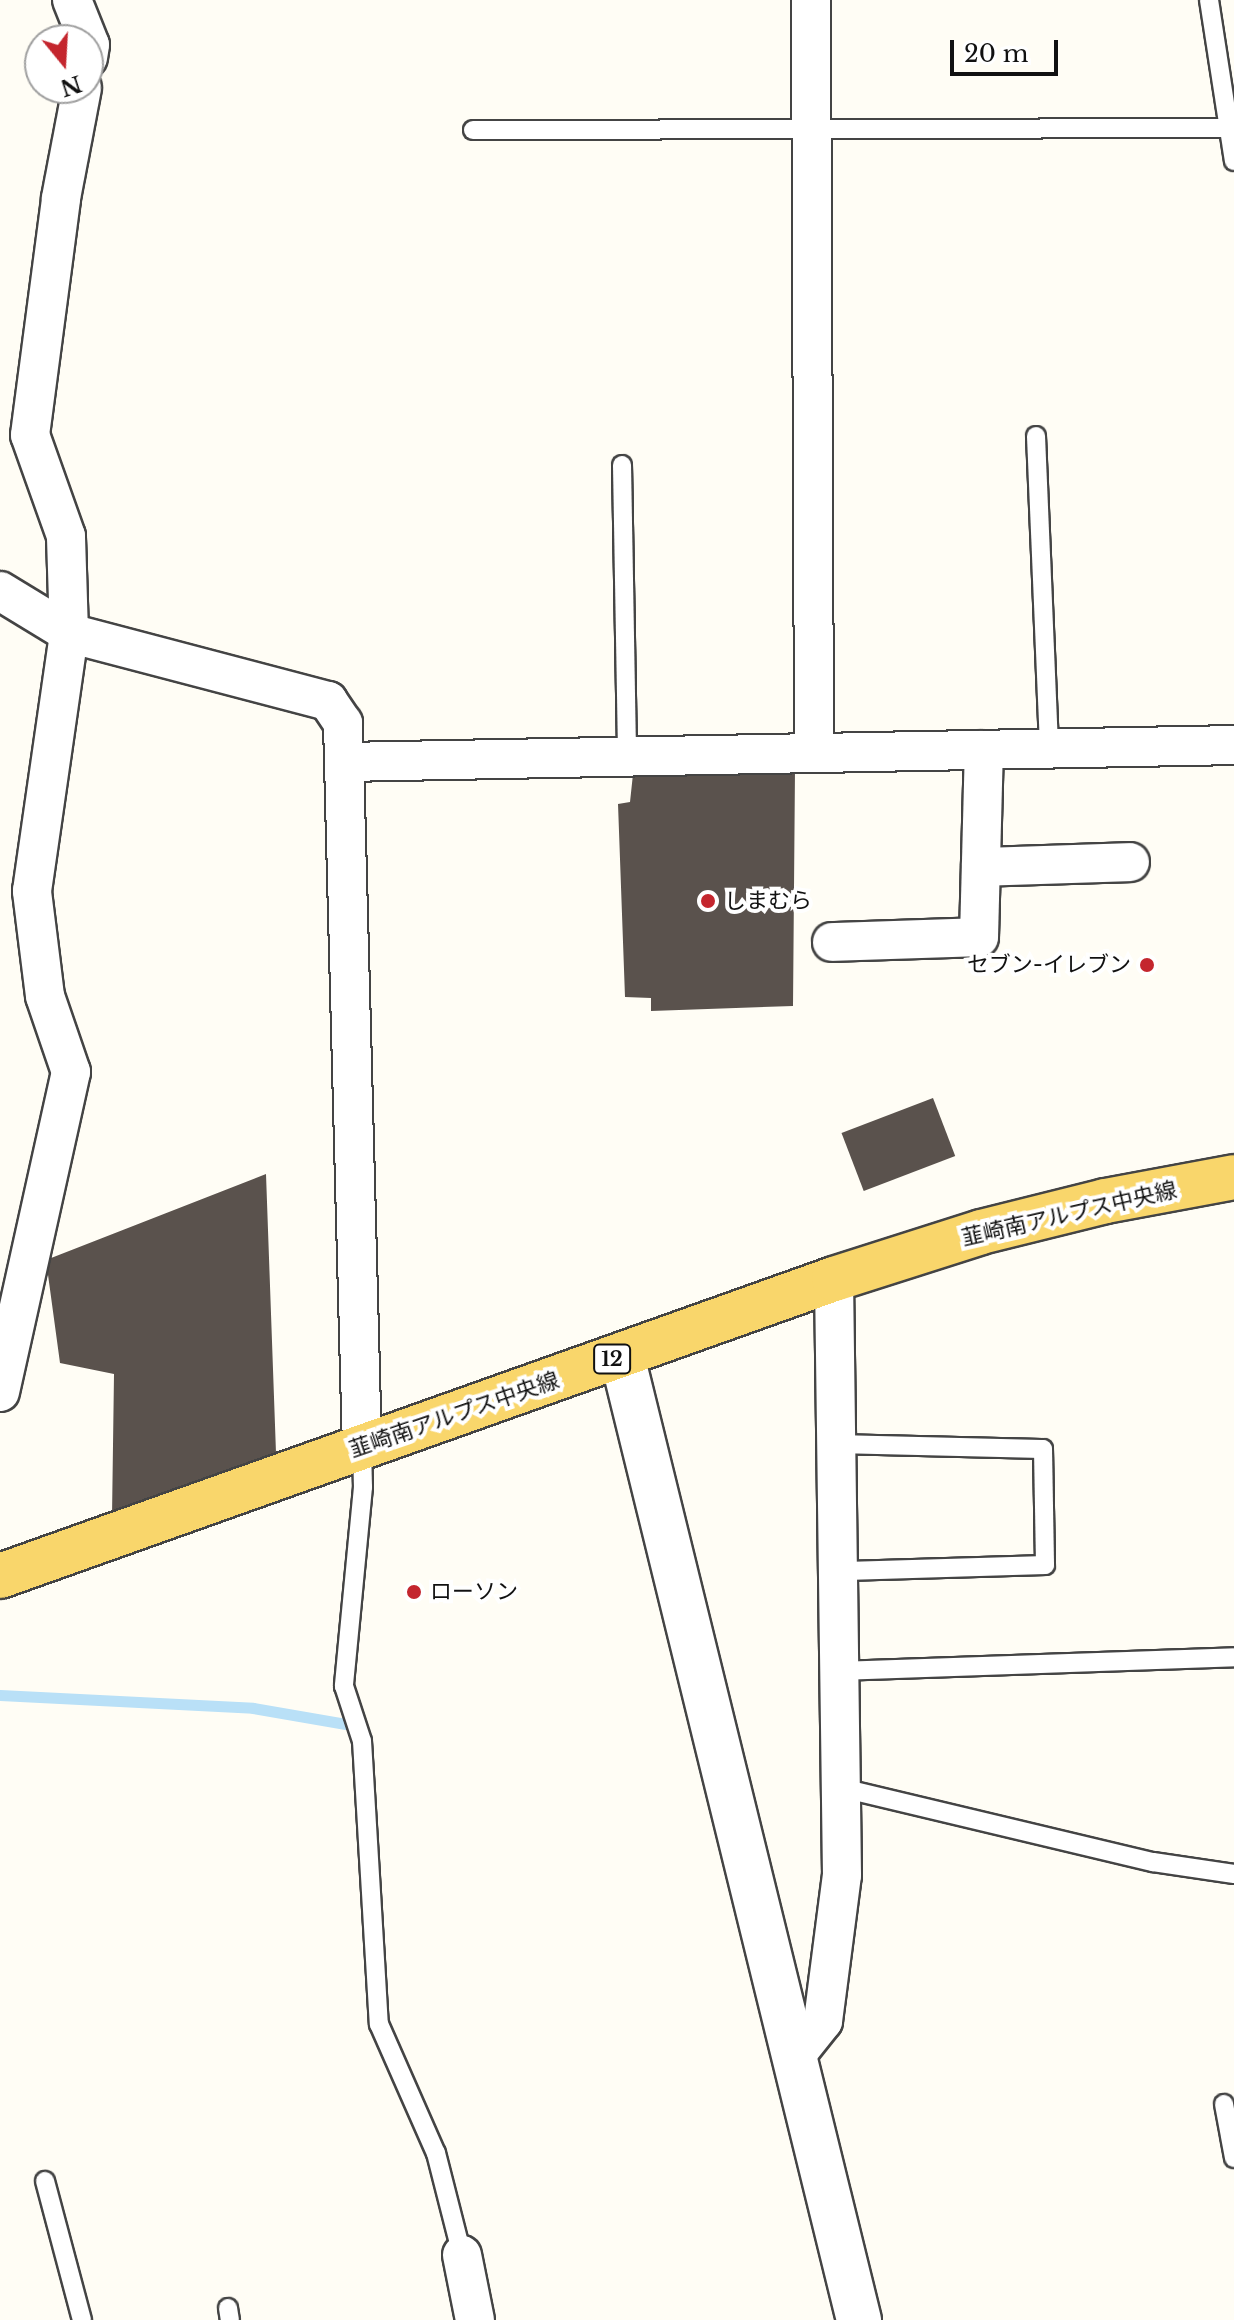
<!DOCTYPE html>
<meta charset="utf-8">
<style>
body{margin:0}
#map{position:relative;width:1234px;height:2320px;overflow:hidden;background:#fffdf5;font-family:"Libre Baskerville","Noto Sans JP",serif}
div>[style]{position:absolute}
.stream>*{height:11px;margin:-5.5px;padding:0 5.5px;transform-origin:5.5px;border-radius:5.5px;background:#b9e0f7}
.building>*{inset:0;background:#5a524d;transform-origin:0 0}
.roads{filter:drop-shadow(2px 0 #444) drop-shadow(-2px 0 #444) drop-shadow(0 2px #444) drop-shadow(0 -2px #444)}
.service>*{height:18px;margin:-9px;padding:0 9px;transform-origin:9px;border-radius:9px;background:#fff}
.minor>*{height:38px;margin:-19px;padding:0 19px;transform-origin:19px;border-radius:19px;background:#fff}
.tertiary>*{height:44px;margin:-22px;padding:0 22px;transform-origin:22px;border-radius:22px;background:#fff}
.primary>*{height:44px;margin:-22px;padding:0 22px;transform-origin:22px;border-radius:22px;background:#f9d66b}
.dots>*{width:22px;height:22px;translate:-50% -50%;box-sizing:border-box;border:4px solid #fff;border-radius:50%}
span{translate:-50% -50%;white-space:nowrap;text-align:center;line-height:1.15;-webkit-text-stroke:8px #fff;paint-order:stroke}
.shield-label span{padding:2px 6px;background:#fff;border:2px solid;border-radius:6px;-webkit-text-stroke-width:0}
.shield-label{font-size:20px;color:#111;font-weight:700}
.poi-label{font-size:22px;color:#111}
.left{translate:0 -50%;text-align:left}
.right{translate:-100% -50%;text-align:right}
.street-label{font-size:22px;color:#111}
.north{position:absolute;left:24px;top:24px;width:80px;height:80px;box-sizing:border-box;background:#fff;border:2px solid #a0a0a0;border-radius:50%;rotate:162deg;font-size:22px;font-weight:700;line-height:32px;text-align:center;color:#111}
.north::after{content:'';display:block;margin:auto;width:28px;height:36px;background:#c4262e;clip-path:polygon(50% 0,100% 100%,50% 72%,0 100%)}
.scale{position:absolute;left:950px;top:40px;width:108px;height:36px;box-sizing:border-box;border:4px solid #111;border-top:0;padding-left:10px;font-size:24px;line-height:28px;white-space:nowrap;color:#111;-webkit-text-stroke:6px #fff;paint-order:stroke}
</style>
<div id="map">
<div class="stream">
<div style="left:0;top:1695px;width:253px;rotate:2.9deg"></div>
<div style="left:253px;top:1708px;width:94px;rotate:9.8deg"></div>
</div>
<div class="building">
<div style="clip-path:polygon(795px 770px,793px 1006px,651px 1011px,651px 998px,625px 997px,618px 804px,630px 802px,633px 774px)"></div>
<div style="left:933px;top:1098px;width:62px;height:98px;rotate:69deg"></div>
<div style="clip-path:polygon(266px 1174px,276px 1453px,112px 1516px,114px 1374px,60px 1363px,46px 1260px)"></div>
</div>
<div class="roads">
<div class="service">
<div style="left:1209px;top:0;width:163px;rotate:81.2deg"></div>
<div style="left:473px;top:130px;width:756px;rotate:-0.15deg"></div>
<div style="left:1036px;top:436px;width:312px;rotate:87.6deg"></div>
<div style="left:622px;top:465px;width:292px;rotate:89deg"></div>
<div style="left:835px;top:1444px;width:208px;rotate:1.4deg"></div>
<div style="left:1043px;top:1449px;width:116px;rotate:89deg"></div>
<div style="left:1045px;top:1565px;width:207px;rotate:178.3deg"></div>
<div style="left:362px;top:1447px;width:40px;rotate:88.6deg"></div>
<div style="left:363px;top:1487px;width:200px;rotate:95.5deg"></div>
<div style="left:344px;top:1686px;width:58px;rotate:71.9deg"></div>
<div style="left:362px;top:1741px;width:284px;rotate:86.6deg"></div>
<div style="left:379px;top:2024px;width:141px;rotate:66.2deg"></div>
<div style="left:436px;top:2153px;width:105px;rotate:75.7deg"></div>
<div style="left:840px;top:1671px;width:394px;rotate:-2deg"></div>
<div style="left:842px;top:1788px;width:320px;rotate:13.4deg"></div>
<div style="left:1153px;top:1862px;width:82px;rotate:8.4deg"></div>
<div style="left:1224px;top:2104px;width:55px;rotate:79.5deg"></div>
<div style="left:45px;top:2181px;width:144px;rotate:75.1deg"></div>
<div style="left:228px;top:2308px;width:12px;rotate:81deg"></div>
</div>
<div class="minor">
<div style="left:72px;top:0;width:48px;rotate:68.2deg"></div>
<div style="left:90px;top:45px;width:13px;rotate:99deg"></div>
<div style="left:811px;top:0;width:753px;rotate:89.77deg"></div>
<div style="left:0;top:591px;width:81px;rotate:31.3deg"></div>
<div style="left:69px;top:633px;width:268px;rotate:14.7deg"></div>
<div style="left:328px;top:701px;width:27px;rotate:56deg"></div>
<div style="left:343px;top:723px;width:724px;rotate:88.5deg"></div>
<div style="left:344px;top:762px;width:890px;rotate:-1.09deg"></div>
<div style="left:981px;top:867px;width:149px;rotate:-1.9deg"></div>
<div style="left:832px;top:942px;width:147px;rotate:-1.9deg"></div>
<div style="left:979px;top:937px;width:187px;rotate:-88.5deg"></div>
<div style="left:0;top:1392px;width:328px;rotate:-77.5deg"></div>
<div style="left:71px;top:1072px;width:80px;rotate:-108.9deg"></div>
<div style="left:45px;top:996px;width:106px;rotate:-97.1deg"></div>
<div style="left:32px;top:891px;width:261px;rotate:-81.8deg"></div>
<div style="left:69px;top:633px;width:97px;rotate:-91.8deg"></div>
<div style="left:66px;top:536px;width:107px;rotate:-109.6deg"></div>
<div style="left:30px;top:435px;width:239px;rotate:-82.5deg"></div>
<div style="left:61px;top:198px;width:112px;rotate:-79.2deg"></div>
<div style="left:795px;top:2056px;width:45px;rotate:-51.3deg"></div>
<div style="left:823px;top:2021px;width:147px;rotate:-82.6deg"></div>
<div style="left:842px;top:1875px;width:596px;rotate:-90.77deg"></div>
<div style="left:462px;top:2255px;width:66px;rotate:78.7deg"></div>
</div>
<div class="tertiary">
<div style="left:622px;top:1356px;width:993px;rotate:76.19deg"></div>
</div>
<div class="primary">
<div style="left:0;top:1576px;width:885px;rotate:-19.6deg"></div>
<div style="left:834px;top:1279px;width:154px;rotate:-17.7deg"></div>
<div style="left:981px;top:1232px;width:128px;rotate:-14deg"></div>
<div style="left:1105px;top:1201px;width:131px;rotate:-10.5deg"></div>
</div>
</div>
<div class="dots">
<div style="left:708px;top:901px;background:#c4262e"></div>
<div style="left:1147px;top:965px;background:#c4262e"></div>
<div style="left:414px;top:1592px;background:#c4262e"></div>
</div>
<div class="shield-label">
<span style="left:612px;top:1359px">12</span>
</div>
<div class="poi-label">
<span class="left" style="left:724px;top:901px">しまむら</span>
<span class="right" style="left:1131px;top:965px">セブン-イレブン</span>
<span class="left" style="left:430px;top:1592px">ローソン</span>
</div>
<div class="street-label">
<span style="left:1069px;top:1214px;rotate:-13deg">韮崎南アルプス中央線</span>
<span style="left:454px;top:1415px;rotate:-19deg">韮崎南アルプス中央線</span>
</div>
<div class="north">N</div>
<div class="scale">20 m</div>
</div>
